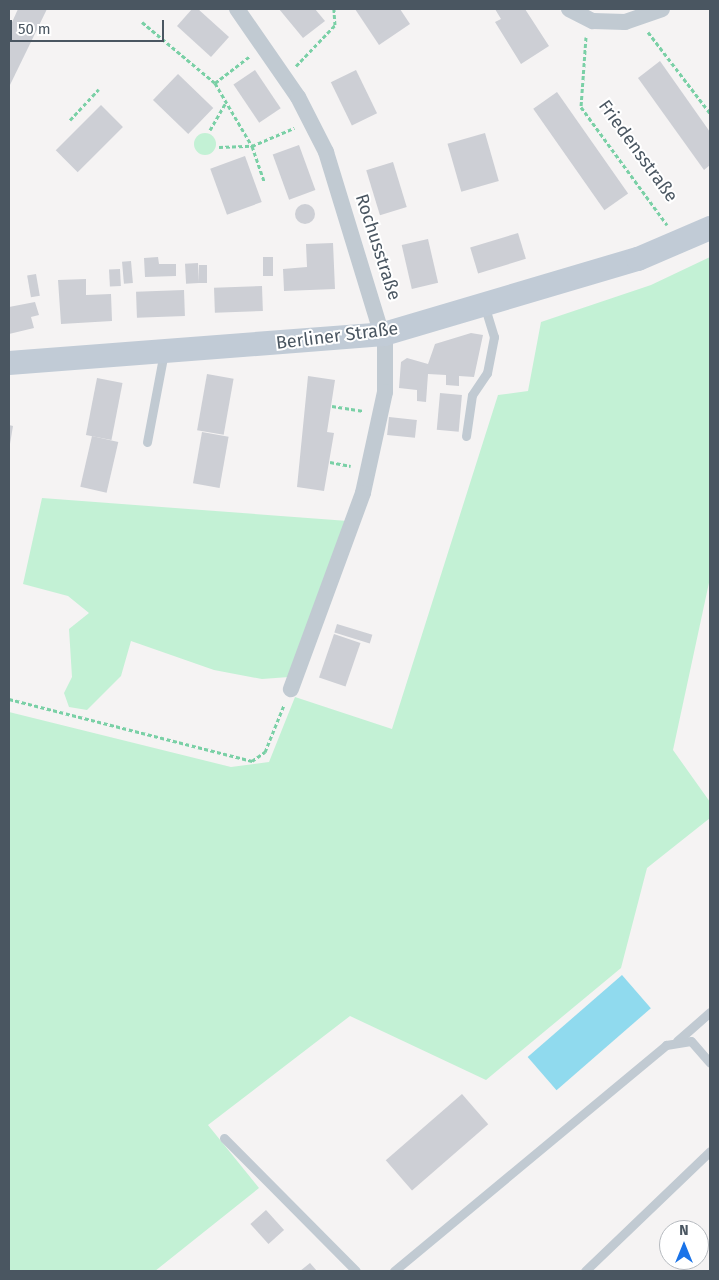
<!DOCTYPE html>
<html>
<head>
<meta charset="utf-8">
<style>
  body { margin:0 }
  #map { position:relative; width:719px; height:1280px; overflow:hidden; background:#f5f3f3; font-family:"Fira Sans",sans-serif }
  div>[style] { position:absolute }
  [style*='--x'] { left:calc(var(--x)*1px); top:calc(var(--y)*1px); width:calc(var(--w)*1px); rotate:calc(var(--a)*1deg) }
  .green>* { inset:0; background:#c3f1d5 }
  .round { border-radius:50% }
  .water>* { inset:0; background:#90daee; transform-origin:0 0 }
  .building>* { inset:0; background:#cdcfd5; transform-origin:0 0 }
  .path>* { height:3px; margin-top:-1.5px; transform-origin:0; background:repeating-linear-gradient(90deg,#7ad0a6 0 4px,transparent 0 6.5px) }
  .lane>* { height:9px; margin:-4.5px; padding:0 4.5px; transform-origin:4.5px; border-radius:4.5px; background:#c1cad2 }
  .street>* { height:16px; margin:-8px; padding:0 8px; transform-origin:8px; border-radius:8px; background:#c1cad2 }
  .secondary>* { height:24px; margin:-12px; padding:0 12px; transform-origin:12px; border-radius:12px; background:#c1cbd6 }
  span { translate:-50% -50%; white-space:nowrap; text-align:center; line-height:1.15; -webkit-text-stroke:4px #fff; paint-order:stroke }
  .street-label { font-size:18px; color:#4a5661 }
  .frame { position:absolute; inset:0; border:10px solid #4a5661; pointer-events:none }
  .north { position:absolute; left:659px; top:1220px; width:50px; height:50px; box-sizing:border-box; background:#fff; border:1px solid #b7bbc0; border-radius:50%; rotate:0deg; font-size:14px; font-weight:700; line-height:20px; text-align:center; color:#4a5661 }
  .north::after { content:''; display:block; margin:auto; width:18px; height:22px; background:#1a73e8; clip-path:polygon(50% 0,100% 100%,50% 72%,0 100%) }
  .scale { position:absolute; left:10px; top:20px; width:154px; height:22px; box-sizing:border-box; border:2px solid #4a5661; border-top:0; padding-left:6px; font-size:15px; line-height:18px; white-space:nowrap; color:#4a5661; -webkit-text-stroke:4px #fff; paint-order:stroke }
</style>
</head>
<body>
<div id="map">
  <div class="green">
    <div class="round" style="left:194px;top:133px;width:22px;height:22px"></div>
    <div style="clip-path:polygon(710px 257px,710px 578px,673px 750px,710px 802px,710px 818px,647px 868px,621px 968px,486px 1080px,350px 1016px,208px 1125px,259px 1188px,155px 1271px,9px 1271px,9px 712px,231px 767px,269px 762px,295px 697px,392px 729px,498px 395px,528px 391px,541px 322px,651px 285px)"></div>
    <div style="clip-path:polygon(42px 498px,348px 521px,289px 677px,262px 679px,214px 670px,131px 641px,121px 676px,87px 710px,69px 707px,64px 693px,72px 677px,69px 629px,89px 613px,68px 596px,23px 584px)"></div>
  </div>
  <div class="water">
    <div style="left:622px;top:975px;width:44px;height:125px;rotate:49deg"></div>
  </div>
  <div class="building">
    <div style="clip-path:polygon(18px 9px,47px 9px,9px 87px,9px 29px)"></div>
    <div style="clip-path:polygon(192px 9px,198px 9px,229px 37px,211px 57px,177px 26px)"></div>
    <div style="clip-path:polygon(279px 9px,315px 9px,325px 21px,303px 38px)"></div>
    <div style="clip-path:polygon(355px 9px,400px 9px,410px 24px,379px 45px)"></div>
    <div style="clip-path:polygon(495px 9px,525px 9px,549px 46px,521px 64px,495px 22px,501px 19px)"></div>
    <div style="clip-path:polygon(660px 61px,710px 132px,710px 165px,704px 170px,638px 78px)"></div>
    <div style="left:255px;top:70px;width:46px;height:26px;rotate:56deg"></div>
    <div style="left:356px;top:70px;width:48px;height:28px;rotate:64deg"></div>
    <div style="left:178px;top:74px;width:49px;height:36px;rotate:44deg"></div>
    <div style="left:557px;top:92px;width:124px;height:29px;rotate:55deg"></div>
    <div style="left:101px;top:105px;width:31px;height:64px;rotate:45deg"></div>
    <div style="left:485px;top:133px;width:50px;height:39px;rotate:74deg"></div>
    <div style="left:299px;top:145px;width:48px;height:28px;rotate:70deg"></div>
    <div style="left:245px;top:156px;width:49px;height:37px;rotate:70deg"></div>
    <div style="left:393px;top:162px;width:47px;height:28px;rotate:73deg"></div>
    <div class="round" style="left:295px;top:204px;width:20px;height:20px"></div>
    <div style="left:518px;top:233px;width:27px;height:50px;rotate:73deg"></div>
    <div style="left:428px;top:239px;width:45px;height:27px;rotate:77deg"></div>
    <div style="clip-path:polygon(333px 243px,335px 289px,284px 291px,283px 269px,307px 267px,306px 244px)"></div>
    <div style="clip-path:polygon(158px 257px,159px 264px,176px 264px,176px 276px,145px 277px,144px 258px)"></div>
    <div style="left:263px;top:257px;width:10px;height:19px"></div>
    <div style="left:131px;top:261px;width:22px;height:9px;rotate:85deg"></div>
    <div style="left:198px;top:263px;width:20px;height:13px;rotate:87deg"></div>
    <div style="left:199px;top:265px;width:8px;height:18px"></div>
    <div style="left:120px;top:269px;width:17px;height:11px;rotate:87deg"></div>
    <div style="left:36px;top:274px;width:22px;height:9px;rotate:80deg"></div>
    <div style="clip-path:polygon(86px 279px,86px 295px,111px 294px,112px 321px,61px 324px,58px 280px)"></div>
    <div style="left:262px;top:286px;width:25px;height:48px;rotate:88deg"></div>
    <div style="left:184px;top:290px;width:26px;height:48px;rotate:88deg"></div>
    <div style="clip-path:polygon(35px 302px,39px 315px,31px 317px,34px 328px,9px 334px,9px 307px)"></div>
    <div style="clip-path:polygon(471px 333px,483px 335px,474px 377px,459px 376px,459px 386px,446px 385px,446px 375px,428px 374px,426px 402px,417px 401px,417px 390px,399px 388px,401px 362px,407px 358px,428px 364px,435px 344px)"></div>
    <div style="left:207px;top:374px;width:27px;height:57px;rotate:10deg"></div>
    <div style="clip-path:polygon(308px 376px,335px 380px,327px 432px,334px 433px,324px 491px,297px 487px)"></div>
    <div style="left:97px;top:378px;width:26px;height:58px;rotate:11deg"></div>
    <div style="left:440px;top:393px;width:22px;height:37px;rotate:5deg"></div>
    <div style="left:389px;top:417px;width:28px;height:18px;rotate:6deg"></div>
    <div style="clip-path:polygon(9px 425px,13px 426px,10px 444px,9px 444px)"></div>
    <div style="left:202px;top:432px;width:27px;height:52px;rotate:10deg"></div>
    <div style="left:92px;top:436px;width:27px;height:52px;rotate:13deg"></div>
    <div style="left:337px;top:624px;width:37px;height:9px;rotate:17deg"></div>
    <div style="left:334px;top:634px;width:28px;height:46px;rotate:19deg"></div>
    <div style="left:462px;top:1094px;width:40px;height:101px;rotate:49deg"></div>
    <div style="left:266px;top:1210px;width:27px;height:21px;rotate:48deg"></div>
    <div style="clip-path:polygon(310px 1263px,317px 1271px,300px 1271px)"></div>
  </div>
  <div class="path">
    <div style="--x:142;--y:22;--w:95;--a:39.9"></div>
    <div style="--x:215;--y:83;--w:44;--a:-37.6"></div>
    <div style="--x:648;--y:32;--w:102;--a:52.6"></div>
    <div style="--x:586;--y:37;--w:70;--a:94.1"></div>
    <div style="--x:581;--y:107;--w:146;--a:53.9"></div>
    <div style="--x:296;--y:66;--w:57;--a:-46.4"></div>
    <div style="--x:335;--y:25;--w:16;--a:-94"></div>
    <div style="--x:215;--y:83;--w:73;--a:59.6"></div>
    <div style="--x:252;--y:146;--w:37;--a:71"></div>
    <div style="--x:70;--y:120;--w:42;--a:-46.9"></div>
    <div style="--x:210;--y:130;--w:32;--a:-60"></div>
    <div style="--x:219;--y:147;--w:33;--a:-2"></div>
    <div style="--x:252;--y:146;--w:46;--a:-23.2"></div>
    <div style="--x:332;--y:406;--w:32;--a:9"></div>
    <div style="--x:330;--y:462;--w:21;--a:11"></div>
    <div style="--x:9;--y:699;--w:251;--a:14.3"></div>
    <div style="--x:252;--y:761;--w:16;--a:-35"></div>
    <div style="--x:265;--y:752;--w:51;--a:-68"></div>
  </div>
  <div class="lane">
    <div style="--x:466;--y:436;--w:41;--a:-81.7"></div>
    <div style="--x:472;--y:395;--w:27;--a:-56"></div>
    <div style="--x:487;--y:373;--w:37;--a:-79"></div>
    <div style="--x:494;--y:337;--w:31;--a:-107"></div>
    <div style="--x:147;--y:442;--w:92;--a:-79.3"></div>
    <div style="--x:677;--y:1041;--w:44;--a:-41.3"></div>
    <div style="--x:224;--y:1138;--w:187;--a:45.2"></div>
    <div style="--x:394;--y:1271;--w:354;--a:-39.7"></div>
    <div style="--x:666;--y:1045;--w:25;--a:-9"></div>
    <div style="--x:691;--y:1041;--w:29;--a:49"></div>
    <div style="--x:585;--y:1271;--w:173;--a:-43.8"></div>
  </div>
  <div class="street">
    <div style="--x:237;--y:9;--w:107;--a:55.3"></div>
    <div style="--x:298;--y:97;--w:62;--a:63"></div>
    <div style="--x:326;--y:152;--w:202;--a:73"></div>
    <div style="--x:385;--y:345;--w:47;--a:90"></div>
    <div style="--x:385;--y:392;--w:103;--a:102.3"></div>
    <div style="--x:363;--y:493;--w:209;--a:110.2"></div>
    <div style="--x:569;--y:9;--w:27;--a:27"></div>
    <div style="--x:593;--y:21;--w:32;--a:2"></div>
    <div style="--x:625;--y:22;--w:39;--a:-19"></div>
  </div>
  <div class="secondary">
    <div style="--x:9;--y:363;--w:376;--a:-4.4"></div>
    <div style="--x:384;--y:334;--w:265;--a:-16.5"></div>
    <div style="--x:638;--y:259;--w:78;--a:-23.3"></div>
  </div>
  <div class="street-label">
    <span style="left:638px;top:151px;rotate:54deg">Friedensstraße</span>
    <span style="left:378px;top:247px;rotate:72deg">Rochusstraße</span>
    <span style="left:337px;top:336px;rotate:-7deg">Berliner Straße</span>
  </div>
  <div class="frame"></div>
  <div class="north">N</div>
  <div class="scale">50 m</div>
</div>
</body>
</html>
